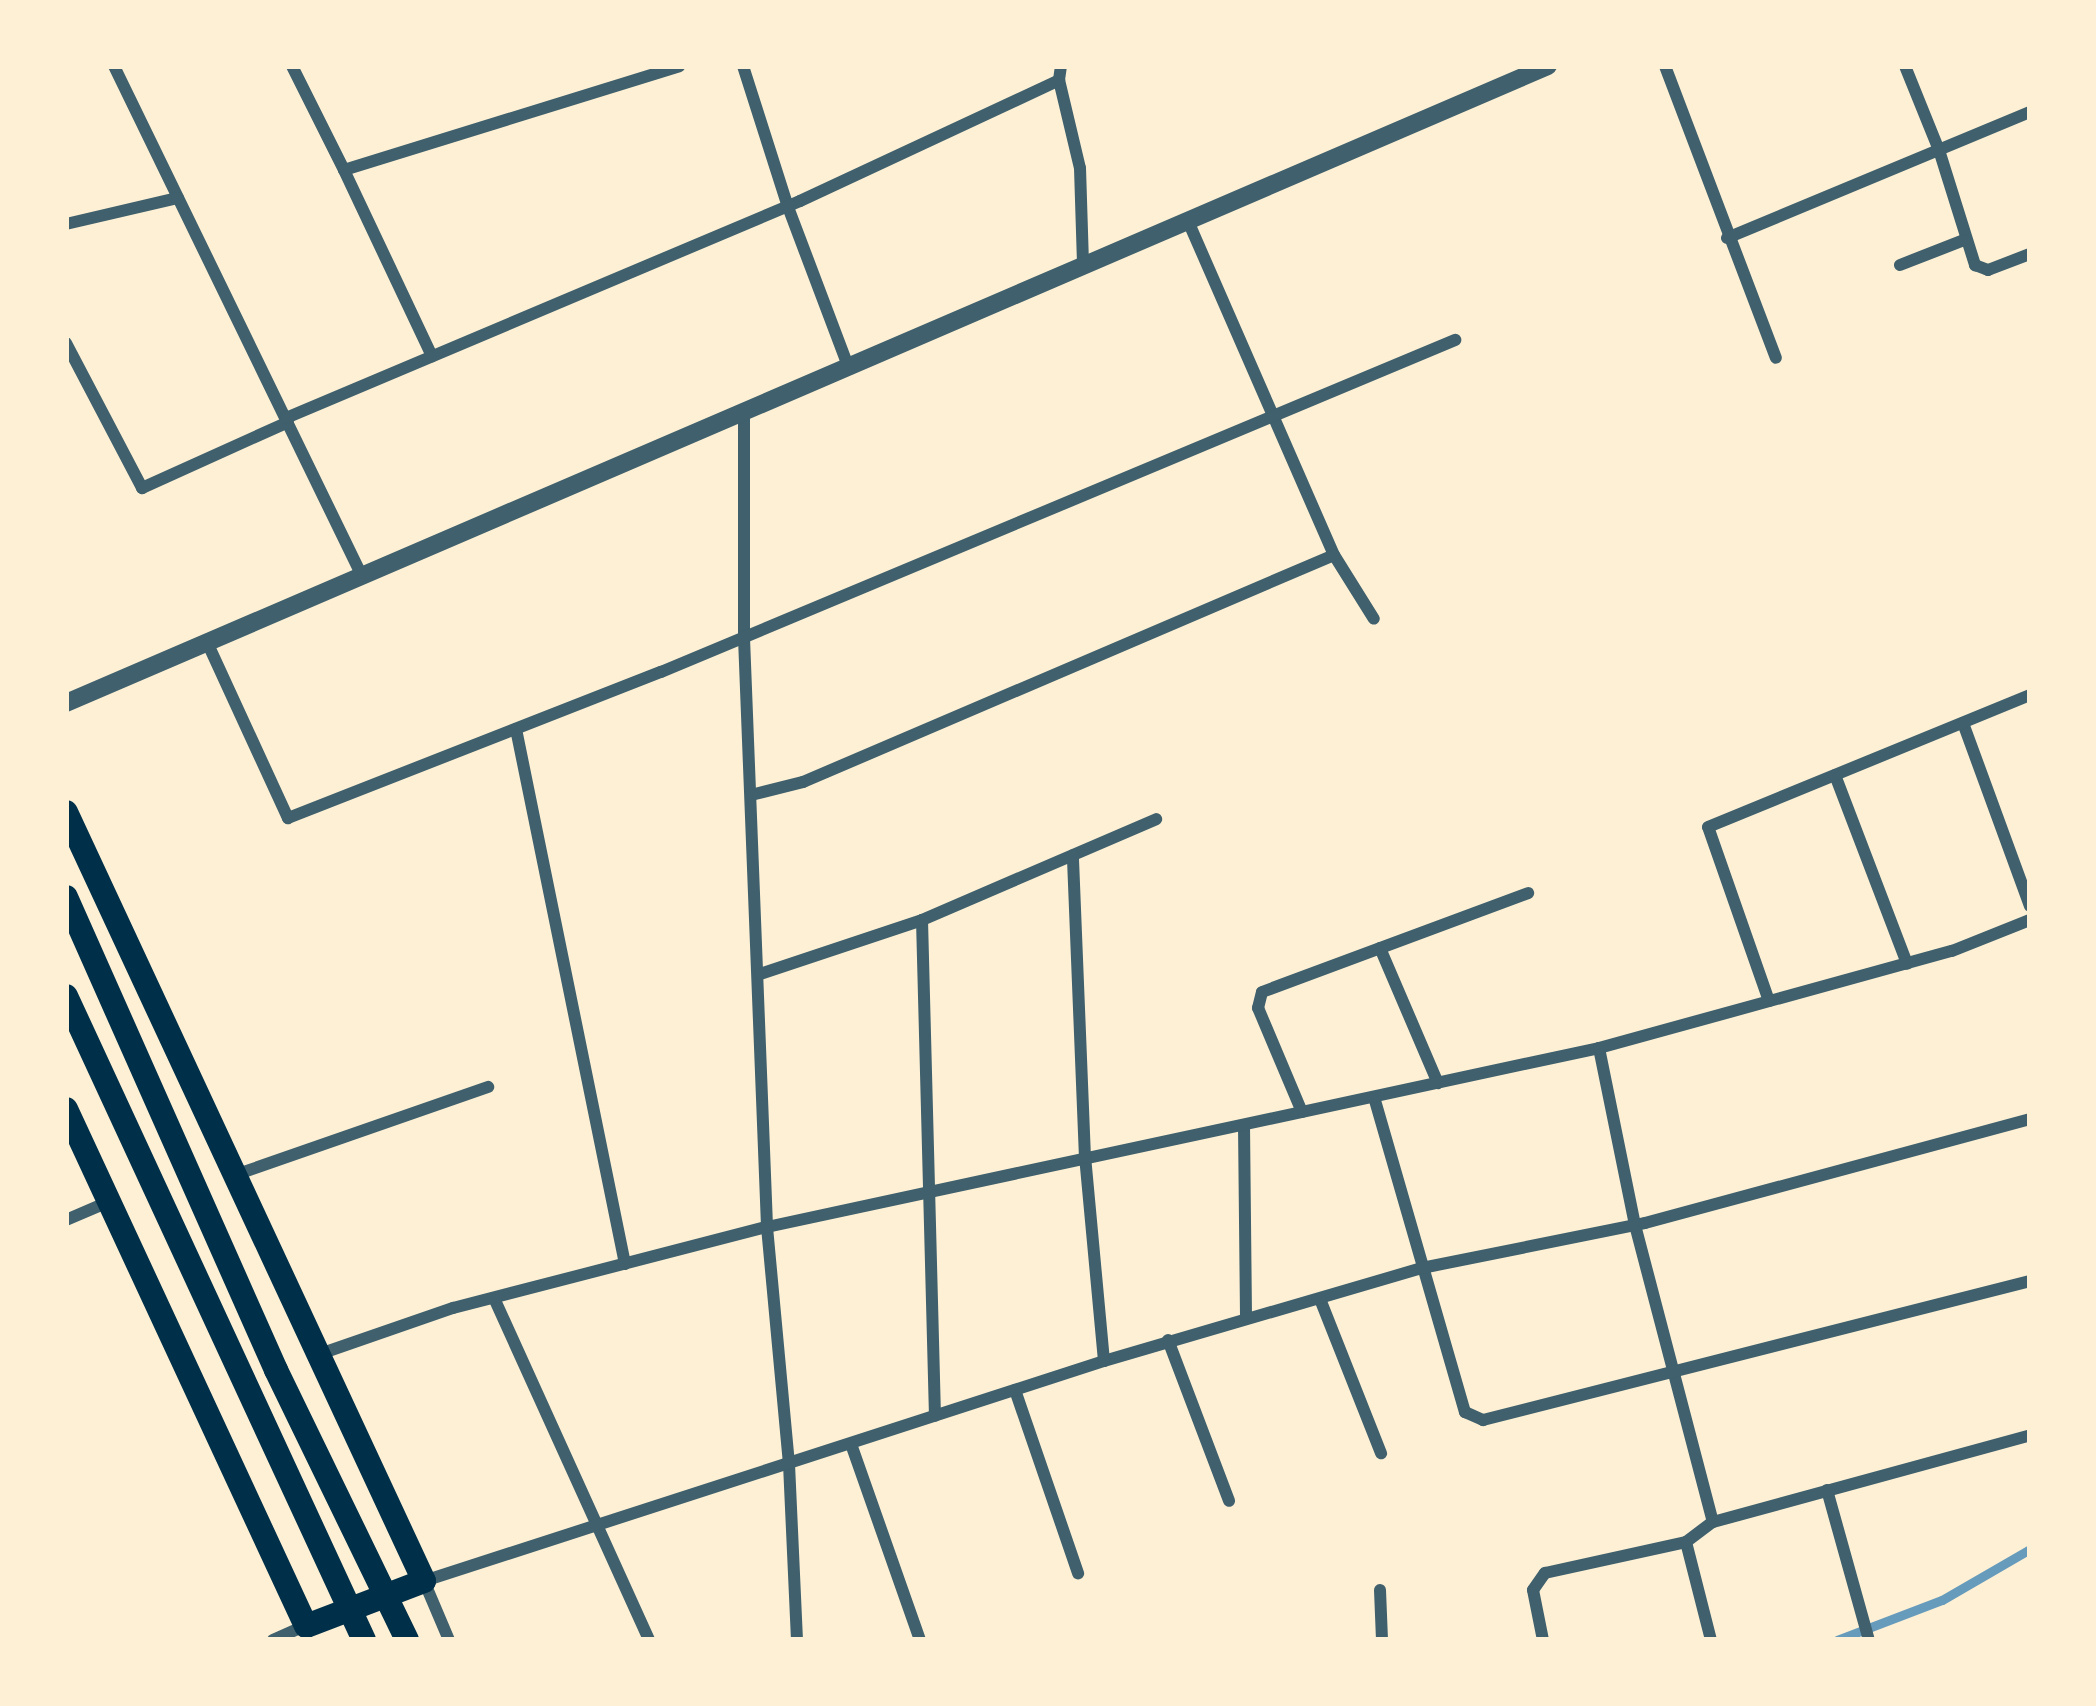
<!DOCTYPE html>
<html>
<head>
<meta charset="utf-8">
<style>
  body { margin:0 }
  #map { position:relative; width:2096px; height:1706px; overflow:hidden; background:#fdf0d5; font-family:"Noto Serif",serif }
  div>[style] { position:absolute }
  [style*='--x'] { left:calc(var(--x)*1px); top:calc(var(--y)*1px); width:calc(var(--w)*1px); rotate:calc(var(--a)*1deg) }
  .stream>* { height:9px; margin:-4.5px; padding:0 4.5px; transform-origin:4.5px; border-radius:4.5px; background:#669bbc }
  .minor>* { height:12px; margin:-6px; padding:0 6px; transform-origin:6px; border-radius:6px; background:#3f606c }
  .tertiary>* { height:18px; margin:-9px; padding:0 9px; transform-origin:9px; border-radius:9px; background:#3f606c }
  .primary>* { height:24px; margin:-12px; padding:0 12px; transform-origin:12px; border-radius:12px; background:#003049 }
  .trunk>* { height:24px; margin:-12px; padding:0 12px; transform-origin:12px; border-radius:12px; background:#003049 }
  span { translate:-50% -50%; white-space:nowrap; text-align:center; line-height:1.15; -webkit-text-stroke:9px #fdf0d5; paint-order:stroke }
  .frame { position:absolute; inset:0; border:69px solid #fdf0d5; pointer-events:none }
</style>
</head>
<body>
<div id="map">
  <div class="stream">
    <div style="--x:1837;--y:1640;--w:112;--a:-20.9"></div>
    <div style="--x:1942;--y:1600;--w:102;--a:-30.1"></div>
  </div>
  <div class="minor">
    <div style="--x:114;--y:66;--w:567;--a:64.07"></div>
    <div style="--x:292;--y:66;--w:116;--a:63.4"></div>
    <div style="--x:344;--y:170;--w:351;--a:-17.2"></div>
    <div style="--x:743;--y:66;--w:148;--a:72.3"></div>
    <div style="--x:788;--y:207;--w:170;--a:69.3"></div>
    <div style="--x:1665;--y:66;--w:312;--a:69.2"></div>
    <div style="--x:1905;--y:66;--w:91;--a:68"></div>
    <div style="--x:1939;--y:150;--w:121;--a:72.6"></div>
    <div style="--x:1975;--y:265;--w:14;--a:21"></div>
    <div style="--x:1988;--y:270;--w:45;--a:-20.9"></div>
    <div style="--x:1059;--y:80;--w:90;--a:76.6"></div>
    <div style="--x:1080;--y:168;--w:98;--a:88.2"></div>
    <div style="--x:344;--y:170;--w:206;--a:64.7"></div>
    <div style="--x:1188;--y:221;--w:365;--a:66.4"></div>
    <div style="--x:1334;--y:555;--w:75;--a:58"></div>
    <div style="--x:66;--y:224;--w:115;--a:-13.1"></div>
    <div style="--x:1727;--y:238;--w:328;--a:-22.6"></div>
    <div style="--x:1900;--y:265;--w:69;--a:-21.3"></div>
    <div style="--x:66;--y:343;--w:164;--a:62.3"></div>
    <div style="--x:142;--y:488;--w:160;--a:-24.3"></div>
    <div style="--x:744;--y:411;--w:227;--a:90"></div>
    <div style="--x:744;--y:638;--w:589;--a:87.76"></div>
    <div style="--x:767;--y:1227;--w:238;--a:84.7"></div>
    <div style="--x:789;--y:1464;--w:176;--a:87.4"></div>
    <div style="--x:286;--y:418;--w:558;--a:-22.89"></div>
    <div style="--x:800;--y:201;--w:286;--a:-25"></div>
    <div style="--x:1059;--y:80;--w:14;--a:-82"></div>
    <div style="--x:207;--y:642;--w:194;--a:65.3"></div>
    <div style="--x:288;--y:818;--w:401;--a:-21.4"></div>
    <div style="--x:661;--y:672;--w:861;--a:-22.69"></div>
    <div style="--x:1963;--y:723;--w:195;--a:69.9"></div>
    <div style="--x:516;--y:729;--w:546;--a:78.48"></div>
    <div style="--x:1835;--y:775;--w:202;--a:69.1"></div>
    <div style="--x:751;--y:795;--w:54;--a:-14"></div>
    <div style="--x:803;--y:782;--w:577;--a:-23.15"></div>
    <div style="--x:922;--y:920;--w:496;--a:88.5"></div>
    <div style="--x:1380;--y:948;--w:147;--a:66.8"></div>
    <div style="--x:760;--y:974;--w:171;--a:-18.4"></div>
    <div style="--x:922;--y:920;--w:255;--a:-23.3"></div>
    <div style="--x:1769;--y:1001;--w:184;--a:-109.3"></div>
    <div style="--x:1708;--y:827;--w:348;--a:-22.3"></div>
    <div style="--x:1599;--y:1048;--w:181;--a:78.5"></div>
    <div style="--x:1635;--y:1225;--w:307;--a:75.3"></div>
    <div style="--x:1374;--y:1097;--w:328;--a:73.9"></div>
    <div style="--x:1465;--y:1412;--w:20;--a:24"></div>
    <div style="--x:1483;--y:1420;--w:564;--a:-14.26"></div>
    <div style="--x:1302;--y:1112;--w:113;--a:-112.9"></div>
    <div style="--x:1258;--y:1008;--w:16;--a:-76"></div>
    <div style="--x:1262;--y:992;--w:284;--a:-20.4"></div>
    <div style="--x:1244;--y:1125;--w:191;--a:89.4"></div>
    <div style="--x:238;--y:1174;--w:265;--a:-19.2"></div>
    <div style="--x:66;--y:1220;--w:46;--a:-23.2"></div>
    <div style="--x:494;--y:1298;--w:375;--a:65.6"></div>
    <div style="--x:1320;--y:1299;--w:166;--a:68.4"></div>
    <div style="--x:1168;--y:1340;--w:172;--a:69.2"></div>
    <div style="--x:317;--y:1355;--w:144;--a:-19.1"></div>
    <div style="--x:453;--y:1308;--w:324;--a:-14.5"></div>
    <div style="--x:767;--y:1227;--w:851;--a:-12.14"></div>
    <div style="--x:1599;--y:1048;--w:366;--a:-15.4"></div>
    <div style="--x:1952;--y:951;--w:84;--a:-21.7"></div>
    <div style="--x:1104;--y:1361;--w:331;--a:-16.3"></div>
    <div style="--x:1422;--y:1268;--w:227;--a:-11.4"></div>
    <div style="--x:1645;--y:1223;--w:399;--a:-15.1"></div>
    <div style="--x:1015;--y:1390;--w:194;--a:71"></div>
    <div style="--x:851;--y:1444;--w:208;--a:70.6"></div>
    <div style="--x:1827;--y:1490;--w:156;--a:74.4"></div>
    <div style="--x:1686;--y:1542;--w:101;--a:75.7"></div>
    <div style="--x:1380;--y:1590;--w:50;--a:87.7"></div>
    <div style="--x:273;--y:1640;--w:35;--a:-24"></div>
    <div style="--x:449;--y:1640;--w:64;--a:-113"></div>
    <div style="--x:424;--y:1581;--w:715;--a:-17.93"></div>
    <div style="--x:1104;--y:1361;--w:204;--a:-95.3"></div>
    <div style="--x:1085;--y:1158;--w:303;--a:-92.3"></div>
    <div style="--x:1543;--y:1640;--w:51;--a:-101.3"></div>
    <div style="--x:1533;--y:1590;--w:21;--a:-55"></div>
    <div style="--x:1545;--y:1573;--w:144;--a:-12.4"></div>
    <div style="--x:1686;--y:1542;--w:34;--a:-37"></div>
    <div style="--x:1713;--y:1522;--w:329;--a:-15.3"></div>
  </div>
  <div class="tertiary">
    <div style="--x:66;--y:703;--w:1613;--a:-23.26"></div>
  </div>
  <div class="primary">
    <div style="--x:66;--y:812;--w:848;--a:65.04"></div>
    <div style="--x:424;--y:1581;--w:126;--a:159.1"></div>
    <div style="--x:306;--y:1626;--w:570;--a:-114.9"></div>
  </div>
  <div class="trunk">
    <div style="--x:66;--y:897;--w:518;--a:66.06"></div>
    <div style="--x:276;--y:1370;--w:300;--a:64.1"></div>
    <div style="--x:66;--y:996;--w:710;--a:65.17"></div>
  </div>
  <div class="frame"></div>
</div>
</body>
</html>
